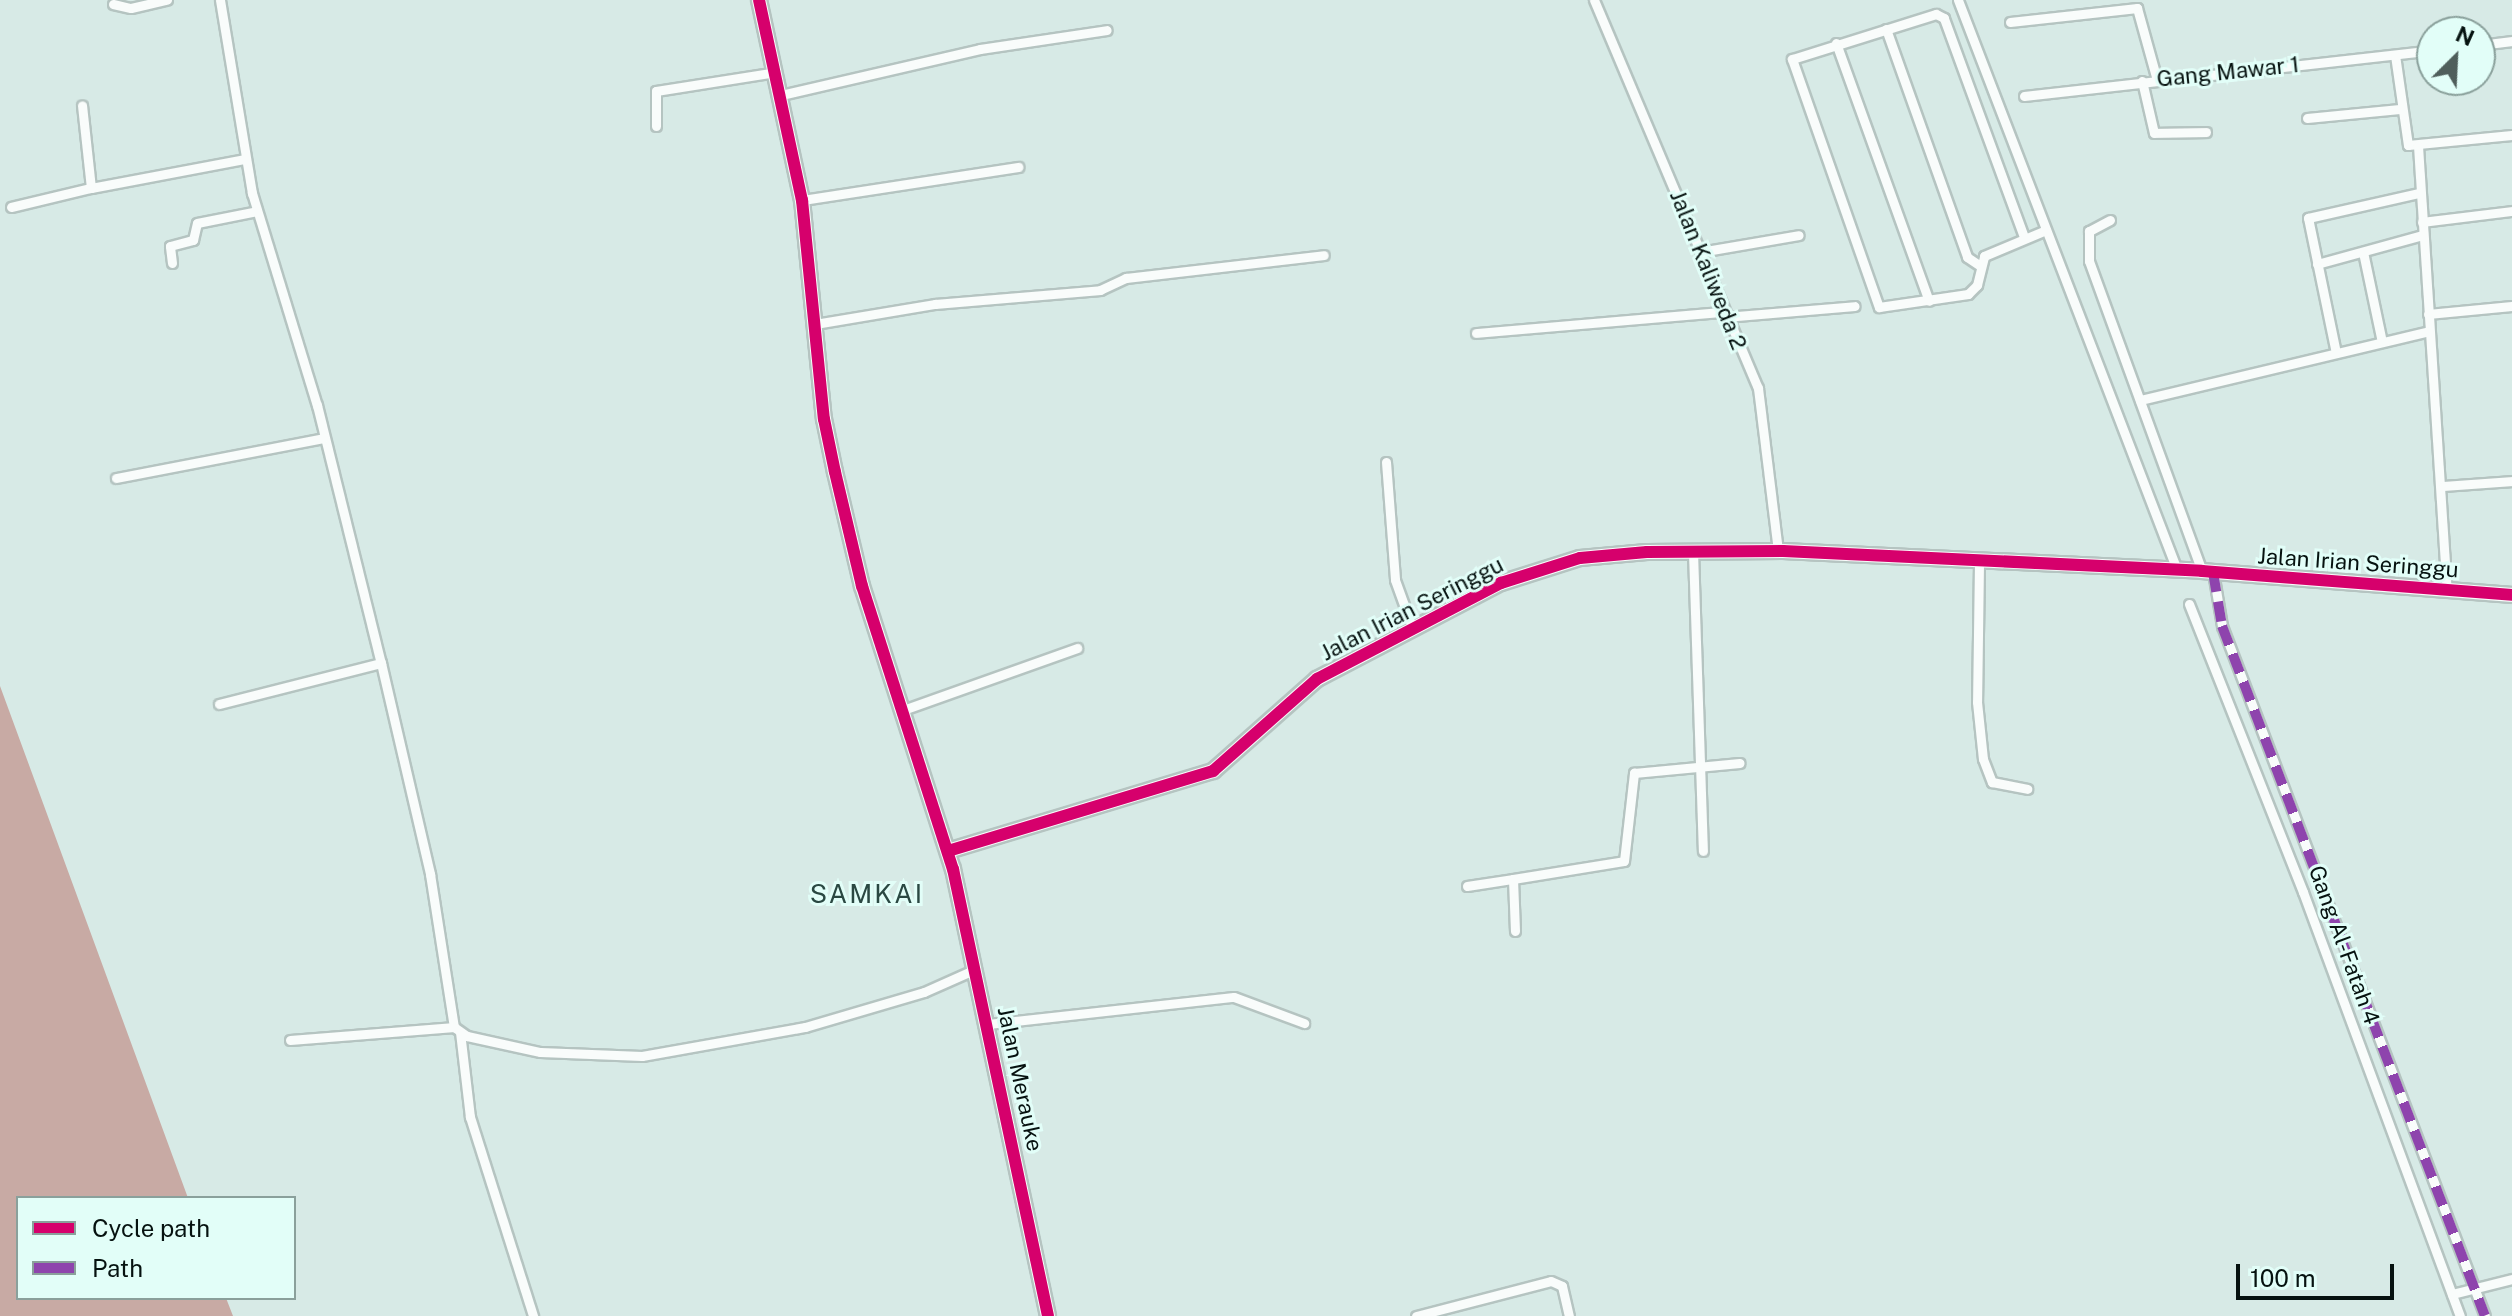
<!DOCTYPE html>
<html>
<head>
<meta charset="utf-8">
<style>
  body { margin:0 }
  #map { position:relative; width:2512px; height:1316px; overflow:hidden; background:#d7eae6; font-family:"Public Sans",sans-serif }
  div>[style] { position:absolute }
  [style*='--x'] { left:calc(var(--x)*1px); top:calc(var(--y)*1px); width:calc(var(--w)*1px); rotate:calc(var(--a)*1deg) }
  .water>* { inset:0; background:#c8aaa4 }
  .roads { filter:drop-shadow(2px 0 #b5c4c1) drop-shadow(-2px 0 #b5c4c1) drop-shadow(0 2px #b5c4c1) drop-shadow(0 -2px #b5c4c1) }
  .street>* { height:9px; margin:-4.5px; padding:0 4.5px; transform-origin:4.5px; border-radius:4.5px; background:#f9fcfb }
  .secondary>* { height:14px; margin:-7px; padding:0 7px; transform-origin:7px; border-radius:7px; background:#f9fcfb }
  .quiet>* { height:10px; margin-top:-5px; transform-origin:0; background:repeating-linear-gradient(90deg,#8e44ad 0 20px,transparent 0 30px) }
  .cycleway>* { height:12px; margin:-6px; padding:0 6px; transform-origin:6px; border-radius:6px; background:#d6006c }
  span { translate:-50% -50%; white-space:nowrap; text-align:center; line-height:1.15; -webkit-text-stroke:6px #e2fef8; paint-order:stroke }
  .street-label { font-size:22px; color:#061210 }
  .quarter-label { font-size:26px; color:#2a4842; letter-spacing:2px }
  .legend { position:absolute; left:16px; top:1196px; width:280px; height:104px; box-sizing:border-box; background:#e2fef8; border:2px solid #8aa09b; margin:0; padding:10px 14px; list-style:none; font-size:24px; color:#061210 }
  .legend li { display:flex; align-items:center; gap:16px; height:40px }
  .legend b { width:40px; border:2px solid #8aa09b }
  .north { position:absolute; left:2416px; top:16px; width:80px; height:80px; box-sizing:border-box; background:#e2fef8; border:2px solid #8aa09b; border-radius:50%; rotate:24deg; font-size:22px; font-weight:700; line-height:32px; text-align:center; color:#061210 }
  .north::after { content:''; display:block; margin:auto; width:28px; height:36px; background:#4f5e5b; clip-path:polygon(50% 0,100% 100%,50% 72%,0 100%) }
  .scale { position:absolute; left:2236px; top:1264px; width:158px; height:36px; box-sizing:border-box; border:4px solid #061210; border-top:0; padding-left:10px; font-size:24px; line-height:28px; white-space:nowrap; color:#061210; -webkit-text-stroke:6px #e2fef8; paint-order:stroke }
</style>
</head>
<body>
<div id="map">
  <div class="water">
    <div style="clip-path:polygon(0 686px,188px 1198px,18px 1198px,18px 1298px,226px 1298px,233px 1316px,0 1316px)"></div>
  </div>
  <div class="roads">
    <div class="street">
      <div style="--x:220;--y:0;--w:196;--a:80.6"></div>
      <div style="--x:252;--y:193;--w:222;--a:73"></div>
      <div style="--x:317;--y:405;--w:266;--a:76.1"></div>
      <div style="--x:381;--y:663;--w:217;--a:76.9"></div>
      <div style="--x:430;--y:874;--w:155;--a:81.1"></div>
      <div style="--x:1594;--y:0;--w:421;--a:67.1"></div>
      <div style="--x:1758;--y:388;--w:165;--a:83"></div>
      <div style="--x:1958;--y:0;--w:611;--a:68.98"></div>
      <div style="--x:113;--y:4;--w:18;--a:13"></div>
      <div style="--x:131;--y:8;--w:37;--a:-13"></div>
      <div style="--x:2010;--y:22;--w:128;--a:-6.3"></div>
      <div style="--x:2137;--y:8;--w:75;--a:74.5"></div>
      <div style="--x:1886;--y:29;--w:242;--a:70.4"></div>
      <div style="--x:1967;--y:257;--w:14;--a:34"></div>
      <div style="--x:1836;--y:43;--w:274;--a:70.2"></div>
      <div style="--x:2480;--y:45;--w:32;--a:-7"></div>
      <div style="--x:2395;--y:55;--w:91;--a:81.8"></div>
      <div style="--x:2408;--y:145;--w:104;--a:-5.5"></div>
      <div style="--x:2142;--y:81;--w:53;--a:77"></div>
      <div style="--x:2154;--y:133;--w:52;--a:-1.1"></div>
      <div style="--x:781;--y:95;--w:204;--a:-13"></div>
      <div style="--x:980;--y:49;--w:128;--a:-8.5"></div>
      <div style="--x:2024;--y:96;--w:411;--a:-6.4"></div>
      <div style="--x:2307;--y:118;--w:93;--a:-5.5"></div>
      <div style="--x:656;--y:126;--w:35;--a:-90"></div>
      <div style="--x:656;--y:91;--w:121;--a:-9"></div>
      <div style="--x:2418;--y:146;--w:444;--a:86.3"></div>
      <div style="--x:91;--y:188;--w:157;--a:-10.7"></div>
      <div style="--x:802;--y:200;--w:219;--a:-8.7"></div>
      <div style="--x:11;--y:207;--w:82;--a:-13.4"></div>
      <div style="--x:91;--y:188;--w:83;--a:-96.2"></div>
      <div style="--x:2110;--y:220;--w:24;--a:152"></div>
      <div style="--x:2089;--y:231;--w:30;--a:90"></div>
      <div style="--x:2089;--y:261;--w:330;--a:70"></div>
      <div style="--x:2422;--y:222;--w:91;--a:-7"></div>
      <div style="--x:2024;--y:237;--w:233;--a:-110.1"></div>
      <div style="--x:1944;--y:18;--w:9;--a:-153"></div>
      <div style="--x:1936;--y:14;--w:151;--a:162.6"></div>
      <div style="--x:1792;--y:59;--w:263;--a:70.7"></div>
      <div style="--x:1879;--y:307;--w:90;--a:-8.3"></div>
      <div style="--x:1968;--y:294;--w:13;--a:-45"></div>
      <div style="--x:1977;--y:285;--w:30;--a:-76"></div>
      <div style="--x:1984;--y:256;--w:67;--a:-22.8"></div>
      <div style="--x:1700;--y:252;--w:100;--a:-9.7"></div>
      <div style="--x:2363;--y:252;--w:92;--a:78.1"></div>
      <div style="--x:172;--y:263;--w:17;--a:-97"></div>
      <div style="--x:170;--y:246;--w:24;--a:-15"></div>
      <div style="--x:193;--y:240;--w:17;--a:-77"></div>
      <div style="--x:197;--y:223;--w:61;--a:-11.3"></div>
      <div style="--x:2317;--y:264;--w:109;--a:-15.4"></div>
      <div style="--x:2428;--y:314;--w:84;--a:-5.4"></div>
      <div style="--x:1725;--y:317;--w:130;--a:-4.8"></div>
      <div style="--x:815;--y:324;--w:122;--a:-9.5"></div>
      <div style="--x:935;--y:304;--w:166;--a:-4.8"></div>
      <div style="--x:1100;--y:290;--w:29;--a:-25"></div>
      <div style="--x:1126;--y:278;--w:199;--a:-6.6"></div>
      <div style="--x:1476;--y:333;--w:247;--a:-4.9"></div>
      <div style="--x:2336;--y:353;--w:138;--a:-101.7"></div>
      <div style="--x:2308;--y:218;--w:114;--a:-12.7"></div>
      <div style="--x:2140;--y:400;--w:297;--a:-13.4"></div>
      <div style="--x:1386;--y:462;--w:118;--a:85.6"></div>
      <div style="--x:1395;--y:580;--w:50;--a:70.1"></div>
      <div style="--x:116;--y:478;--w:212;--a:-10.9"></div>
      <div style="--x:2444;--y:486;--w:68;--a:-4.2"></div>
      <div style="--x:1693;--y:552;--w:299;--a:88.1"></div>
      <div style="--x:1979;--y:563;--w:139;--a:90.8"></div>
      <div style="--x:1977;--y:702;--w:57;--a:84"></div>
      <div style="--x:1983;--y:759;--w:25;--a:69"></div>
      <div style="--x:1992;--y:782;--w:36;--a:11"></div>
      <div style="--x:2213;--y:572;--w:55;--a:80.5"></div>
      <div style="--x:2222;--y:626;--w:738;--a:69.14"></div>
      <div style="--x:2189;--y:604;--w:310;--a:68.4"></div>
      <div style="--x:2303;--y:892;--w:452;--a:69.7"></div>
      <div style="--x:219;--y:704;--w:167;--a:-14.2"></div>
      <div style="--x:903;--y:710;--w:185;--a:-19.6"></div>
      <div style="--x:1467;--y:886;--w:47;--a:-8.7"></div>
      <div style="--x:1515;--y:931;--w:52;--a:-92.2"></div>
      <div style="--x:1513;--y:879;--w:112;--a:-9.2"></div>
      <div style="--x:1624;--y:861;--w:89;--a:-83.5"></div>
      <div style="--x:1634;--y:773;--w:106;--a:-5.4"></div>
      <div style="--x:988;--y:1024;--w:247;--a:-6.3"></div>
      <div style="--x:1234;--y:997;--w:75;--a:20.4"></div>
      <div style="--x:460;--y:1032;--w:86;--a:83.3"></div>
      <div style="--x:470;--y:1117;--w:209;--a:72.4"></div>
      <div style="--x:290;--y:1040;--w:165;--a:-4.5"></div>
      <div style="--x:454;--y:1027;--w:16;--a:35"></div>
      <div style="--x:467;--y:1036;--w:75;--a:12.4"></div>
      <div style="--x:540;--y:1052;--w:102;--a:2.2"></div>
      <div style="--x:642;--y:1056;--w:166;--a:-10.1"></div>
      <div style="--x:805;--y:1027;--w:124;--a:-16.4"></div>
      <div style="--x:924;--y:992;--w:57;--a:-23.9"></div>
      <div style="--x:2452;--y:1294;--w:62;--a:-14"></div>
      <div style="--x:1416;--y:1316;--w:139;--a:-14.5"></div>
      <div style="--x:1551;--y:1281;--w:12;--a:24"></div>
      <div style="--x:1562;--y:1286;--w:31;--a:77"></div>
    </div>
    <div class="secondary">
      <div style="--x:759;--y:0;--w:205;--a:77.9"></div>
      <div style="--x:802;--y:200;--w:220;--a:84.3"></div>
      <div style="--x:824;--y:419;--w:54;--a:78.3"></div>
      <div style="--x:835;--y:472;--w:117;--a:76.7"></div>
      <div style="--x:862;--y:586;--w:297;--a:72.2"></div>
      <div style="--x:953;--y:869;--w:457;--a:78"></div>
      <div style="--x:948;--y:851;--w:277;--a:-16.8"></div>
      <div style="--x:1213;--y:771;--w:139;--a:-41.5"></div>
      <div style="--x:1317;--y:679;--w:208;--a:-27.6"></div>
      <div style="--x:1501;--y:583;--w:83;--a:-17.6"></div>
      <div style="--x:1580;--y:558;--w:67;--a:-5.1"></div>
      <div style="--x:1647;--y:552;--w:136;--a:-0.4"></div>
      <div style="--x:1783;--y:551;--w:419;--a:2.7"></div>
      <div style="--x:2202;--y:571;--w:311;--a:4.4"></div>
    </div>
  </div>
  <div class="quiet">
    <div style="--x:2213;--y:572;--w:55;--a:80.5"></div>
    <div style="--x:2222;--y:626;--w:738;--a:69.14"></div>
  </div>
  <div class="cycleway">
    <div style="--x:759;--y:0;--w:205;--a:77.9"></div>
    <div style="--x:802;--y:200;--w:220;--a:84.3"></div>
    <div style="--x:824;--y:419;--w:54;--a:78.3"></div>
    <div style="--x:835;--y:472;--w:117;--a:76.7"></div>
    <div style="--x:862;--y:586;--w:297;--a:72.2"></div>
    <div style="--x:953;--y:869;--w:457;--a:78"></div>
    <div style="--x:948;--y:851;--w:277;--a:-16.8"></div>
    <div style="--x:1213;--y:771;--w:139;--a:-41.5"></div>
    <div style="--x:1317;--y:679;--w:208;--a:-27.6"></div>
    <div style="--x:1501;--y:583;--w:83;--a:-17.6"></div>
    <div style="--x:1580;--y:558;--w:67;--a:-5.1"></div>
    <div style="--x:1647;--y:552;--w:136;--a:-0.4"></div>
    <div style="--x:1783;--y:551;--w:419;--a:2.7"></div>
    <div style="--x:2202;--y:571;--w:311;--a:4.4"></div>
  </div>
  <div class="street-label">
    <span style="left:2228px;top:72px;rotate:-6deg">Gang Mawar 1</span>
    <span style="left:1708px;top:270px;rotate:68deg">Jalan Kaliweda 2</span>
    <span style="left:2358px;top:563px;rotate:4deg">Jalan Irian Seringgu</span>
    <span style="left:1412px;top:609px;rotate:-27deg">Jalan Irian Seringgu</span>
    <span style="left:2344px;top:945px;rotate:70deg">Gang Al-Fatah 4</span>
    <span style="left:1020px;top:1079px;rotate:78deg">Jalan Merauke</span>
  </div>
  <div class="quarter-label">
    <span style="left:867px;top:894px">SAMKAI</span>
  </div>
  <ul class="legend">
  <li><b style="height:10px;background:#d6006c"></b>Cycle path</li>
  <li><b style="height:10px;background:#8e44ad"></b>Path</li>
  </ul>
  <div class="north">N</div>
  <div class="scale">100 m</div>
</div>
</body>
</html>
